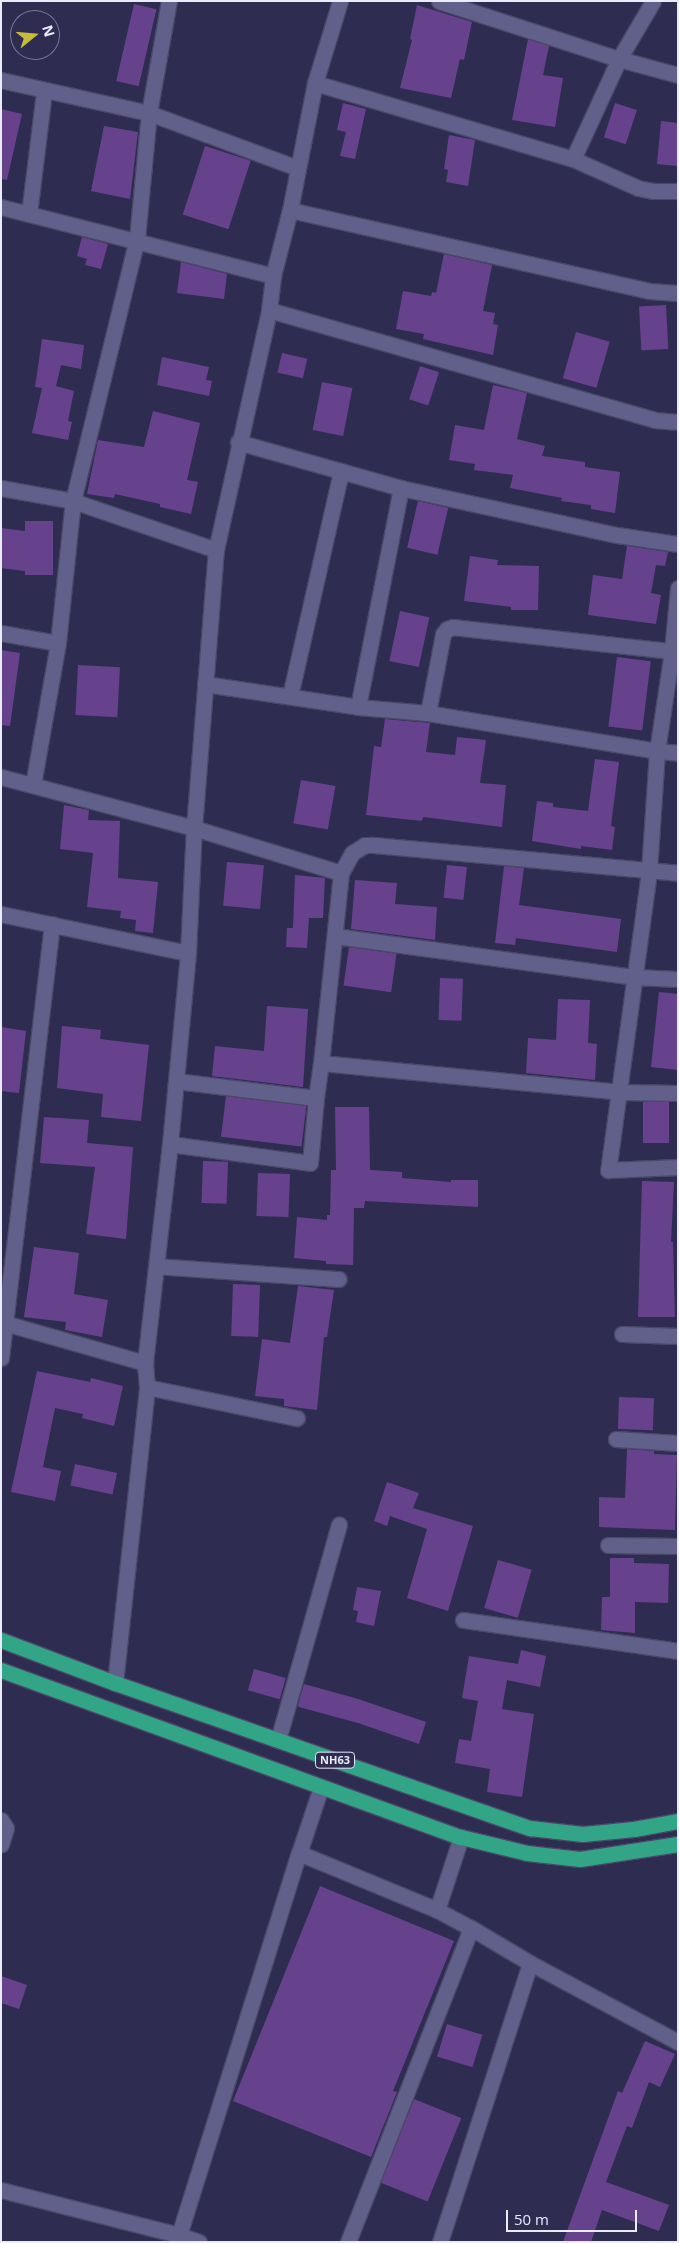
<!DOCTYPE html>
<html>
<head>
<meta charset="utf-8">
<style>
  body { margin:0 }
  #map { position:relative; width:679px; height:2243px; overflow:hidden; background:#2f2c52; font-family:"Open Sans",sans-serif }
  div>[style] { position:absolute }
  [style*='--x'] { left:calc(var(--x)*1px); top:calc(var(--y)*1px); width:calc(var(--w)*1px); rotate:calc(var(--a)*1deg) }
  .building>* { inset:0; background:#67428c; transform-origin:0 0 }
  .roads { filter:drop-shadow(1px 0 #4a4767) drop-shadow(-1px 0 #4a4767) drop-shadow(0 1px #4a4767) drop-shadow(0 -1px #4a4767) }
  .minor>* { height:15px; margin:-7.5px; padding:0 7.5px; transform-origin:7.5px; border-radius:7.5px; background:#61608b }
  .tertiary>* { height:15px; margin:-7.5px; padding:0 7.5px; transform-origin:7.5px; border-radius:7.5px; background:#61608b }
  .trunk>* { height:15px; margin:-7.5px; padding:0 7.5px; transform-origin:7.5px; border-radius:7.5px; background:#32a587 }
  span { translate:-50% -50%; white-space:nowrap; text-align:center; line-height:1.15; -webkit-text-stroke:4px #2f2c52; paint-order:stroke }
  .shield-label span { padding:1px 4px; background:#2f2c52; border:1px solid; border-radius:4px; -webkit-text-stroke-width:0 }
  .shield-label { font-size:11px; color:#eaebff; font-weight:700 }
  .frame { position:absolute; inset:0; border:2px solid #eaebff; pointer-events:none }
  .north { position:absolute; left:10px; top:10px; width:50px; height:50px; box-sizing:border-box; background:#2f2c52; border:1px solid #7a7897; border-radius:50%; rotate:73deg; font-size:14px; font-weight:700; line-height:20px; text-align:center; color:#eaebff }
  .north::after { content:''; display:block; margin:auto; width:18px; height:22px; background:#c6bc3c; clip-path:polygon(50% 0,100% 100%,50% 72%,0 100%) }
  .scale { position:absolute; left:506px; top:2210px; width:131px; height:22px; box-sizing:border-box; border:2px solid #eaebff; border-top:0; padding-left:6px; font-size:15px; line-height:18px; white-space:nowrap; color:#eaebff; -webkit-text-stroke:4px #2f2c52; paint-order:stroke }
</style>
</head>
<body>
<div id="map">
  <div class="building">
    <div style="left:134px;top:4px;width:23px;height:79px;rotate:13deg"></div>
    <div style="clip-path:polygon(417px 5px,472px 22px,464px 60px,460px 59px,451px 98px,400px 88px,412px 40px,410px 39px)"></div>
    <div style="clip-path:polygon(528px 39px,549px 46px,543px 75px,563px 78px,555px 127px,512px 120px)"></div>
    <div style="clip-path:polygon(343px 103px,366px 109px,355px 159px,340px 156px,346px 132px,337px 130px)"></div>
    <div style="left:615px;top:103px;width:23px;height:36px;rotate:18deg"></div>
    <div style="clip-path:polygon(1px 109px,22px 114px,7px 180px,1px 179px)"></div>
    <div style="clip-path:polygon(661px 121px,678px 123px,678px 166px,657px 164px)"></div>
    <div style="clip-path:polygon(104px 126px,138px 132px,130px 199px,91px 191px)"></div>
    <div style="clip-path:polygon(449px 135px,475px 140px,468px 186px,446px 182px,448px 170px,444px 169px)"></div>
    <div style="left:205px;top:146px;width:48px;height:72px;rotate:18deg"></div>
    <div style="clip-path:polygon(82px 237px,108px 244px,101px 269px,85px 265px,87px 259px,77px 256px)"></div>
    <div style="clip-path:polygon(444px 254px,492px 265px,483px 311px,495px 313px,493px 324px,498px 325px,493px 355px,423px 339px,424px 334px,396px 329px,403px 291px,431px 296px,432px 292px,436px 293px)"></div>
    <div style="clip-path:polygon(181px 262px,227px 274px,224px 299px,177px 293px)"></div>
    <div style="left:666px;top:305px;width:44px;height:27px;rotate:87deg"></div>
    <div style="left:576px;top:332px;width:35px;height:48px;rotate:16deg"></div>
    <div style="clip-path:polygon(42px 339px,84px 345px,81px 369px,61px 365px,56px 386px,74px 391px,68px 421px,72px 422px,68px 440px,32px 433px,42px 388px,35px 387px)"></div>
    <div style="left:282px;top:353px;width:26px;height:20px;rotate:13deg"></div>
    <div style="clip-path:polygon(162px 357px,209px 367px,206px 380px,212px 381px,209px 396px,157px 385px)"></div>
    <div style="left:420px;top:366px;width:20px;height:35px;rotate:18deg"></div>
    <div style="left:322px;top:382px;width:31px;height:49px;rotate:11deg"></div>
    <div style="clip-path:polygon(493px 385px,527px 393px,517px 439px,545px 446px,542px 456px,585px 462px,585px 467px,620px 472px,615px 513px,591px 509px,591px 505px,561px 501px,562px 498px,510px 488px,513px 475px,474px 470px,475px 464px,449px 460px,455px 425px,484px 430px)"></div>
    <div style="clip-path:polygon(153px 411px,200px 423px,187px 480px,198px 482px,191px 514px,160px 507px,160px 504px,115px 494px,114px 498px,87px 494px,98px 440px,144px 447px)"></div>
    <div style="left:418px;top:501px;width:31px;height:48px;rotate:13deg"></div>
    <div style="clip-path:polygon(25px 521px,53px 521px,53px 575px,25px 575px,25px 571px,1px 568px,1px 528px,25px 531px)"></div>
    <div style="clip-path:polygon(627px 546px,668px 552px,665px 566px,656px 565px,651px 593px,661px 595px,656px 624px,588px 615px,593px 575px,622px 579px)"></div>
    <div style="clip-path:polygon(470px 556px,498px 560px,497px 565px,539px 566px,538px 610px,511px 610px,511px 607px,464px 601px)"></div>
    <div style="left:400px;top:611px;width:30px;height:51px;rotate:12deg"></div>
    <div style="clip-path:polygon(1px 650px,20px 653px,10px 726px,1px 725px)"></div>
    <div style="left:617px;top:657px;width:34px;height:70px;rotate:7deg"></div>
    <div style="left:78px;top:665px;width:42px;height:50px;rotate:3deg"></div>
    <div style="clip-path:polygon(385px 719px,430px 723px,426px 752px,455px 755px,457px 737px,486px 740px,480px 783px,506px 785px,502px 827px,423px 817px,422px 821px,366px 815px,374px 746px,381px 747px)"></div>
    <div style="clip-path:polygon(595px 759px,619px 762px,611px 826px,615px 827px,612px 850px,581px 846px,581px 849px,532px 841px,537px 801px,553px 803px,553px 807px,588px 811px)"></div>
    <div style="left:301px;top:780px;width:35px;height:44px;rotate:10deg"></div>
    <div style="clip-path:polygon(64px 805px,89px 810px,88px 820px,120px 821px,118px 878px,158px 882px,153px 933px,135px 931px,136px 920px,120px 918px,121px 911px,87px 907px,93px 853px,60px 849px)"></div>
    <div style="left:227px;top:862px;width:37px;height:44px;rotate:5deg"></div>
    <div style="left:447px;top:865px;width:20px;height:33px;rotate:6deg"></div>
    <div style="clip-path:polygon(504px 866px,524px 868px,519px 905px,621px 919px,617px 952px,516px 938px,515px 945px,495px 943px)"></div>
    <div style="clip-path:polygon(295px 875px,325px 878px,323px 918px,309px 918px,307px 948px,286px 947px,287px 928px,293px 928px)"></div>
    <div style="clip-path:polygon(355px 880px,397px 883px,395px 904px,437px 907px,435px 940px,351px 929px)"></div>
    <div style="left:349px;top:947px;width:48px;height:39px;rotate:8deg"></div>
    <div style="left:440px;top:978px;width:23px;height:42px;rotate:2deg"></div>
    <div style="clip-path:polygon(659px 992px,678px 994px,678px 1070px,651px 1067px)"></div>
    <div style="clip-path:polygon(558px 999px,590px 1000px,588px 1043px,597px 1044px,595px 1080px,526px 1073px,528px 1038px,556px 1040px)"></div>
    <div style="clip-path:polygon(267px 1006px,308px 1009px,303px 1087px,212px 1076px,215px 1046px,264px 1051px)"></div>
    <div style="clip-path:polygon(62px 1026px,101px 1030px,100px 1039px,149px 1045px,141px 1121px,101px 1117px,103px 1094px,57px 1088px)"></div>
    <div style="clip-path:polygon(1px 1027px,26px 1031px,19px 1093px,1px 1091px)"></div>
    <div style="left:226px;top:1096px;width:81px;height:41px;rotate:7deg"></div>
    <div style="left:643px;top:1102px;width:26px;height:41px"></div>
    <div style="clip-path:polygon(335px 1107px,369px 1107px,370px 1170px,402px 1172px,402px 1178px,451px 1182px,451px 1180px,478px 1180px,478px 1207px,365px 1201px,364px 1208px,354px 1208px,353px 1265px,326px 1264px,326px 1261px,294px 1258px,297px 1217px,327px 1220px,327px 1215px,330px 1215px,331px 1170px,336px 1170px)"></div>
    <div style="clip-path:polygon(44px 1117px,89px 1120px,87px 1143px,133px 1147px,126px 1239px,86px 1234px,95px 1167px,40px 1163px)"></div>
    <div style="left:203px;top:1161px;width:25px;height:42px;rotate:2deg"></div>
    <div style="left:258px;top:1173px;width:32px;height:43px;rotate:2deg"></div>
    <div style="clip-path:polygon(642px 1181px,674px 1182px,671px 1242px,673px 1242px,675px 1317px,638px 1317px)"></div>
    <div style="clip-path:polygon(34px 1247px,79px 1253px,74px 1294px,108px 1300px,102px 1337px,65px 1330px,66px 1322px,24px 1317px)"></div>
    <div style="left:233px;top:1284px;width:27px;height:52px;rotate:2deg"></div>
    <div style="clip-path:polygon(298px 1286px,334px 1290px,327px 1337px,324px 1337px,317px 1410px,284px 1406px,284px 1399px,255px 1396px,262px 1339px,290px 1343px)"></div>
    <div style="clip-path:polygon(37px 1371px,90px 1382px,91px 1378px,123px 1386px,114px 1426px,82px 1418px,83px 1414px,55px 1408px,43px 1467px,61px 1471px,55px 1501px,11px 1492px)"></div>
    <div style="left:619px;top:1397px;width:35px;height:32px;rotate:2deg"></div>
    <div style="clip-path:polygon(627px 1449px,654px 1451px,654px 1454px,677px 1455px,675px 1530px,599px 1527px,599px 1497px,625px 1498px)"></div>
    <div style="left:75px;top:1464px;width:43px;height:22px;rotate:12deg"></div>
    <div style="clip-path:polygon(387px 1482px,419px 1493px,413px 1508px,473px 1526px,448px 1611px,407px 1598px,427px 1529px,390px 1516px,387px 1526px,374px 1521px)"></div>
    <div style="clip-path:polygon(610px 1558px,634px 1558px,634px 1563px,669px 1564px,668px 1603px,635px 1602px,635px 1633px,601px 1630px,602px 1597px,610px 1597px)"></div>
    <div style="left:498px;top:1560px;width:35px;height:50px;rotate:16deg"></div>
    <div style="clip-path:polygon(357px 1587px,381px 1591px,374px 1626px,356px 1622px,358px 1611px,353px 1610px)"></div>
    <div style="clip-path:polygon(521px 1650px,546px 1656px,540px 1687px,507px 1680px,502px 1709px,534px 1714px,522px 1797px,487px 1792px,490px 1769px,455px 1763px,459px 1739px,471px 1741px,478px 1701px,462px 1698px,469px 1656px,518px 1664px)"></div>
    <div style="left:254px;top:1669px;width:33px;height:22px;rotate:16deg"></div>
    <div style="clip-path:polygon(304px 1684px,355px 1698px,426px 1722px,419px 1744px,358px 1723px,299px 1707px,298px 1705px)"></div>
    <div style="clip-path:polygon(320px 1886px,454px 1941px,393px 2091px,397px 2092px,371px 2157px,233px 2101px)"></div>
    <div style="clip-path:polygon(1px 1976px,27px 1985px,19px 2009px,1px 2003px)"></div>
    <div style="left:447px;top:2024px;width:37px;height:34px;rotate:17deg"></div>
    <div style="clip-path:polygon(645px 2041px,675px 2054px,660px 2087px,649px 2082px,632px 2128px,627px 2126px,606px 2182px,669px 2205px,659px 2231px,602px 2210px,591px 2242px,563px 2242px,618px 2091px,622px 2093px)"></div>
    <div style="left:414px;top:2099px;width:51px;height:90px;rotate:22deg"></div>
  </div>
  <div class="roads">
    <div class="minor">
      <div style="--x:439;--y:1;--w:189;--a:17.9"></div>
      <div style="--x:619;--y:59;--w:61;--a:15.2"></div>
      <div style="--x:1;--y:80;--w:152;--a:12.6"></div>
      <div style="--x:149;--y:113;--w:159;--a:20.3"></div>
      <div style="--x:315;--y:83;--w:269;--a:16.4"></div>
      <div style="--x:573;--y:159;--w:71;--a:24"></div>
      <div style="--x:638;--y:188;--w:16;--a:11"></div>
      <div style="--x:654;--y:191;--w:24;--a:0"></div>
      <div style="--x:573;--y:159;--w:110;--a:-65.3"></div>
      <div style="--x:619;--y:59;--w:67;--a:-59.6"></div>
      <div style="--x:1;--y:207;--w:281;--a:14.2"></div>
      <div style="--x:290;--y:210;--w:368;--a:12.7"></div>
      <div style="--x:649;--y:291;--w:29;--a:4"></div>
      <div style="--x:29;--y:214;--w:124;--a:-83"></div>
      <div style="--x:269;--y:310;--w:400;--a:15.9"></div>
      <div style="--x:654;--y:420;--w:24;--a:5"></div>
      <div style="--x:238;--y:442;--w:169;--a:15.8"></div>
      <div style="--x:401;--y:488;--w:221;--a:12.3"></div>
      <div style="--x:617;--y:535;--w:62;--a:8.4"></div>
      <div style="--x:1;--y:488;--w:73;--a:10.2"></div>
      <div style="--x:73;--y:501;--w:151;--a:18.9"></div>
      <div style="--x:678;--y:588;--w:63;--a:95.4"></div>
      <div style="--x:672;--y:651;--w:101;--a:98.5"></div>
      <div style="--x:657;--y:751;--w:21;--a:5"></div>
      <div style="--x:1;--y:633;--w:58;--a:10"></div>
      <div style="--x:58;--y:643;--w:144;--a:100"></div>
      <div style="--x:58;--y:643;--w:143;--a:-84"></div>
      <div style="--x:73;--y:501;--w:270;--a:-76.3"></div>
      <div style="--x:137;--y:239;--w:127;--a:-84.6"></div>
      <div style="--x:149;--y:113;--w:114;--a:-79.9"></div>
      <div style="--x:205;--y:684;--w:155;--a:8.5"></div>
      <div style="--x:358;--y:707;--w:70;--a:4.9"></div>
      <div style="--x:428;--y:713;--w:232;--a:9.4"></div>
      <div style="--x:657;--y:751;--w:121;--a:93.8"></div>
      <div style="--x:649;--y:872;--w:301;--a:97.8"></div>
      <div style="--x:608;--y:1170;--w:70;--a:-2.5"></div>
      <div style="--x:290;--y:696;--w:231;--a:-77.2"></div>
      <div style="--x:358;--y:707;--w:223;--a:-78.9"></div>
      <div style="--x:428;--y:713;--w:80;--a:-79.2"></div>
      <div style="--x:443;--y:634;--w:6;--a:-51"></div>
      <div style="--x:447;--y:629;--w:6;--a:-18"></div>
      <div style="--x:453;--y:627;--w:226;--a:6.3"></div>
      <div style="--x:1;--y:777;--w:200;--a:14.8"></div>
      <div style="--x:194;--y:828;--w:154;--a:17"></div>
      <div style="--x:341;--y:873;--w:191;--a:96"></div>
      <div style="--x:321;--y:1063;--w:301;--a:5.5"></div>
      <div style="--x:621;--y:1092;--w:57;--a:1"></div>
      <div style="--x:341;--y:873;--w:23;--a:-61"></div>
      <div style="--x:352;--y:853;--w:15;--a:-32"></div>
      <div style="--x:365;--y:845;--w:8;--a:0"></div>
      <div style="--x:373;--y:845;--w:306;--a:5.2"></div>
      <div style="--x:1;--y:914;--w:191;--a:11.8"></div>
      <div style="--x:335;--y:936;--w:303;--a:7.8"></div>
      <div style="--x:635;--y:977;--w:43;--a:2.7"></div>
      <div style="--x:176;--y:1081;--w:141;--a:6.9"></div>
      <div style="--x:170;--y:1144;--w:141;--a:7.7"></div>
      <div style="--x:310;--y:1163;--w:65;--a:-84.7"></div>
      <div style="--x:316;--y:1098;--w:35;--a:-82"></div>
      <div style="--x:156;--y:1266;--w:183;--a:4.1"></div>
      <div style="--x:1;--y:1322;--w:150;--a:15.9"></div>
      <div style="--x:622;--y:1334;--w:56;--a:2"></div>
      <div style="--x:1;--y:1358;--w:437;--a:-83.3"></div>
      <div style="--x:147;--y:1387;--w:153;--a:11.7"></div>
      <div style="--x:616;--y:1439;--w:62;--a:3.7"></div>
      <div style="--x:608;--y:1545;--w:70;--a:0.8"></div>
      <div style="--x:463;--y:1620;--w:217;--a:8.2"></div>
      <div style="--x:278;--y:1740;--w:224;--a:-74.2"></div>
      <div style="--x:321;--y:1787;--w:70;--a:108.4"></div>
      <div style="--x:299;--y:1853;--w:149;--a:22.4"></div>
      <div style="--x:437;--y:1910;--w:38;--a:28"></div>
      <div style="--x:471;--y:1928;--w:69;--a:30.7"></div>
      <div style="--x:530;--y:1963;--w:168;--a:28.1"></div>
      <div style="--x:1;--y:1820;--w:9;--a:58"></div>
      <div style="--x:6;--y:1828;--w:17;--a:107"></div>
      <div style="--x:437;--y:1910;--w:77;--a:-71.8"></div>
      <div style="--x:1;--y:2190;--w:184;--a:14.2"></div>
      <div style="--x:179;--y:2235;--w:21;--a:19"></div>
      <div style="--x:179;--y:2235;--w:400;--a:-72.6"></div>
      <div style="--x:348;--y:2242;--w:337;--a:-68.6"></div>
      <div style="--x:440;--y:2242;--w:293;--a:-72.1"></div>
    </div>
    <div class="tertiary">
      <div style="--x:115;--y:1683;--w:298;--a:-83.8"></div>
      <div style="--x:147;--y:1387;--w:24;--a:-95"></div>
      <div style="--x:145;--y:1363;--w:220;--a:-83.5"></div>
      <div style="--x:170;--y:1144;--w:192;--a:-84.6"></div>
      <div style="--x:188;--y:953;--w:125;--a:-87.3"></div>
      <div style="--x:194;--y:828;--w:279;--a:-85.5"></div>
      <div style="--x:216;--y:550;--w:246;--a:-77.5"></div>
      <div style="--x:269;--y:310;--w:34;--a:-83"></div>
      <div style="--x:273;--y:276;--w:68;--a:-75.6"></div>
      <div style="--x:290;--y:210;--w:129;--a:-78.9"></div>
      <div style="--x:315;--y:83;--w:86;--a:-73"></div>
    </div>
    <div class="trunk">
      <div style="--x:1;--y:1640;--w:122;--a:20.7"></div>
      <div style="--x:115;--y:1683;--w:440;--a:19.3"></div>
      <div style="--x:530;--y:1828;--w:53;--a:6.5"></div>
      <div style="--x:583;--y:1834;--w:51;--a:-5.6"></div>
      <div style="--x:634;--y:1829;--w:45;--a:-10.3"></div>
      <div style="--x:1;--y:1670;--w:489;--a:20"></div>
      <div style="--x:461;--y:1837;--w:68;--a:13.6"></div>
      <div style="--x:527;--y:1853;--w:53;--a:6.5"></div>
      <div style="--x:580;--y:1859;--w:99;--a:-8.7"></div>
    </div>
  </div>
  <div class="shield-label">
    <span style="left:335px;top:1760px">NH63</span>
  </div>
  <div class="frame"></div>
  <div class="north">N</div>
  <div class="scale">50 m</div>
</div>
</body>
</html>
